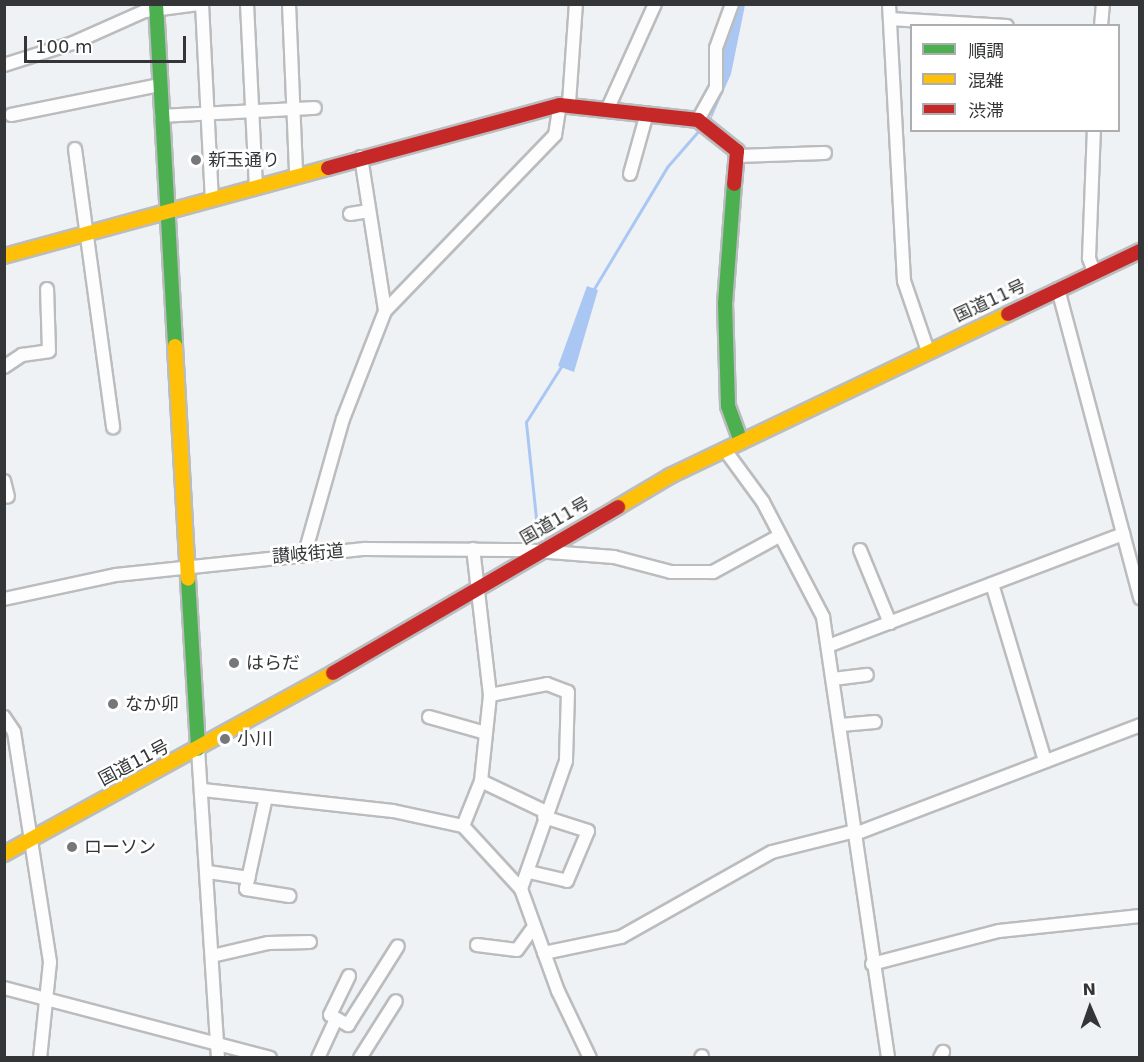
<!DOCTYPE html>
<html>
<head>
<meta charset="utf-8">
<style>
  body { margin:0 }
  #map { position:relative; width:1144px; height:1062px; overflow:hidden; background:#eff2f4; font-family:"DejaVu Sans","Noto Sans JP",sans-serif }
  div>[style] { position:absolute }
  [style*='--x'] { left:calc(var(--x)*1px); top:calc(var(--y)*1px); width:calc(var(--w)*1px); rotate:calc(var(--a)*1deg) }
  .water>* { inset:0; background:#aac7f4 }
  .stream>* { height:3px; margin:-1.5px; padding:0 1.5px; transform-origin:1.5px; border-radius:1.5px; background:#aac7f4 }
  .roads { filter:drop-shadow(2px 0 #babcbe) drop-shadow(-2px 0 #babcbe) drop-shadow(0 2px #babcbe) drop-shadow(0 -2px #babcbe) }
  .street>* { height:12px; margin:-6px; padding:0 6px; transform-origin:6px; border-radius:6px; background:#fdfdfd }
  .fast>* { height:14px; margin:-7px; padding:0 7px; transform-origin:7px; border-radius:7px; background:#4caf50 }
  .slow>* { height:14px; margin:-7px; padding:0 7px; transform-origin:7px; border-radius:7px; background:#ffc107 }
  .jam>* { height:14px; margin:-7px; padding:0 7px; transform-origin:7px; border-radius:7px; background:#c62828 }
  .dots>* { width:16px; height:16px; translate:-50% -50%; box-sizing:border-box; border:3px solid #fff; border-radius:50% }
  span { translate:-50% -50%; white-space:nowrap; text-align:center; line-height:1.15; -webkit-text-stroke:5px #fff; paint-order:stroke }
  .poi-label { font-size:18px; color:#333536 }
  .left { translate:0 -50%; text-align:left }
  .street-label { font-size:18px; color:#333536 }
  .frame { position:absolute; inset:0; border:6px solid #333536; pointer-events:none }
  .legend { position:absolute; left:910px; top:24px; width:210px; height:108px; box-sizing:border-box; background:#fff; border:2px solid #adaeaf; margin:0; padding:8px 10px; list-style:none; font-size:18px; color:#333536 }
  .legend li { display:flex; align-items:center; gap:12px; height:30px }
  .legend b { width:30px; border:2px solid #adaeaf }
  .north { position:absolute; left:1060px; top:978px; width:60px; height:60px; -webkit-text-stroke:4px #fff; paint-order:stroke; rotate:358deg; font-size:16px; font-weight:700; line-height:24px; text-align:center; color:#333536 }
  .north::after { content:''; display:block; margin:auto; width:21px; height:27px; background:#333536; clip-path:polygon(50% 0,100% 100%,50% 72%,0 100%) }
  .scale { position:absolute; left:24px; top:36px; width:162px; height:27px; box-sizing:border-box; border:3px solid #333536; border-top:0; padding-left:8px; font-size:18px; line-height:21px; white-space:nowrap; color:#333536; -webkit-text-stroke:4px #fff; paint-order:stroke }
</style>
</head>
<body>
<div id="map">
  <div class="water">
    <div style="clip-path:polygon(737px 5px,745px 5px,731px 74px,710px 122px,722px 45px)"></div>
    <div style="clip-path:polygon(587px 286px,598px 290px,574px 372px,558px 366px)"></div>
  </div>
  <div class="stream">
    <div style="--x:592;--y:292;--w:146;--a:-59"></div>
    <div style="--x:667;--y:167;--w:52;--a:-48.9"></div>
    <div style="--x:538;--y:537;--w:116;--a:-96"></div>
    <div style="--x:526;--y:422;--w:67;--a:-57.7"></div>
  </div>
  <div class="roads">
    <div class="street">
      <div style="--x:202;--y:4;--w:195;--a:87.1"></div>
      <div style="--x:247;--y:4;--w:182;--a:87.2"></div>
      <div style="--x:289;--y:4;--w:170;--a:87.6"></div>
      <div style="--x:889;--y:4;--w:277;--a:86.9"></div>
      <div style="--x:904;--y:281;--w:74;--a:71.1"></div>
      <div style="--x:890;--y:19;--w:117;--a:3.4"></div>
      <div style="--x:1101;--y:26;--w:22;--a:-85"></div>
      <div style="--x:4;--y:65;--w:72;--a:-17.7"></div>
      <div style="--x:73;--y:43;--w:79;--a:-24"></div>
      <div style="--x:145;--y:11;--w:54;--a:-7.4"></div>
      <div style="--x:569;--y:103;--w:99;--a:-86"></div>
      <div style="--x:608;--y:108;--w:114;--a:-65.7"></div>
      <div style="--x:11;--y:115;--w:152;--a:-11.4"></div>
      <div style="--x:161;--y:116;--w:154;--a:-3"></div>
      <div style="--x:698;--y:120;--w:37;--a:-61"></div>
      <div style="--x:716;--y:88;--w:40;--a:-90"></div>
      <div style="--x:716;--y:48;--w:47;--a:-70"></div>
      <div style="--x:75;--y:149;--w:281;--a:82.2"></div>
      <div style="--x:737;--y:156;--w:88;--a:-2"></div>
      <div style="--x:361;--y:157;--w:156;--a:81.1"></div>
      <div style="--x:630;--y:174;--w:63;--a:-74.4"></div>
      <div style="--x:350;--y:214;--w:19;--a:-9"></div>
      <div style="--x:1094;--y:272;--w:15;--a:-110"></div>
      <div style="--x:1089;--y:258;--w:128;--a:-87.8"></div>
      <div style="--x:1058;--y:289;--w:320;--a:75.1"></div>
      <div style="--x:4;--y:367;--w:22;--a:-34"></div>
      <div style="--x:22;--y:355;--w:27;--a:-8"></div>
      <div style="--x:49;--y:351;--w:62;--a:-91.8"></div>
      <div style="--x:725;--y:450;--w:64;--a:53.8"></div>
      <div style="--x:763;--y:502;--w:130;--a:62.4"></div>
      <div style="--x:823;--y:617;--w:446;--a:81.6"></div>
      <div style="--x:4;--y:481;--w:16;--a:76"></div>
      <div style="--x:860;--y:550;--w:79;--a:67.7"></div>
      <div style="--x:305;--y:553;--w:139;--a:-74.2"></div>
      <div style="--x:343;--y:419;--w:116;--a:-68.7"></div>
      <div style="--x:385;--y:311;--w:245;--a:-46"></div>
      <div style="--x:555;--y:135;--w:30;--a:-81"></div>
      <div style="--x:992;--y:584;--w:185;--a:73.3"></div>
      <div style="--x:4;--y:599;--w:115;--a:-12.1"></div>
      <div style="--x:116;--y:575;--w:250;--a:-6"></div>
      <div style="--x:365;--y:549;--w:159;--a:0.4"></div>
      <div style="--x:524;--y:550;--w:90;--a:4.4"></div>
      <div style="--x:614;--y:557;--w:59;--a:14.7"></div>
      <div style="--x:671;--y:572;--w:42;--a:0"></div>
      <div style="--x:713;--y:572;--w:75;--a:-28.6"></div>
      <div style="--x:828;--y:646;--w:316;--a:-20.8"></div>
      <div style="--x:833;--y:679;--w:34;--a:-7"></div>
      <div style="--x:490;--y:695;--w:58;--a:-10.9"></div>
      <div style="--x:547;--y:684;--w:22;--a:21"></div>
      <div style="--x:568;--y:692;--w:69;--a:91.7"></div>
      <div style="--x:566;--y:761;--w:136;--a:109.4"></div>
      <div style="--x:4;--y:717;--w:18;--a:56"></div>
      <div style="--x:14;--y:732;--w:233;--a:81.1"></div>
      <div style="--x:50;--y:962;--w:97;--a:95.9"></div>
      <div style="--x:429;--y:717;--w:59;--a:15.7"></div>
      <div style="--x:841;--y:725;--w:34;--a:-5"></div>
      <div style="--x:198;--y:749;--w:310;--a:86.3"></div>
      <div style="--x:481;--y:781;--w:72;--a:25.5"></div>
      <div style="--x:203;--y:790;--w:191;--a:6.3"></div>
      <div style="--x:393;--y:811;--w:72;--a:12.1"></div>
      <div style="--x:463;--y:826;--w:86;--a:47.4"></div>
      <div style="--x:521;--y:889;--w:109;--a:70.1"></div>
      <div style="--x:558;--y:991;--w:74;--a:64.5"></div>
      <div style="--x:266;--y:797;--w:94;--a:102.3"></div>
      <div style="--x:246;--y:889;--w:44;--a:9.2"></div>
      <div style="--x:463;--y:826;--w:48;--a:-68.2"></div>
      <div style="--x:481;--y:781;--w:86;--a:-84"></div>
      <div style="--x:490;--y:695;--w:147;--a:-96.6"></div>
      <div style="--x:855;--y:834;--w:305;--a:-20.9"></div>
      <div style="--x:208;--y:872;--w:41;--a:8.3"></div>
      <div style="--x:529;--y:872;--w:39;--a:13"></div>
      <div style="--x:567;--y:881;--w:54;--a:-67.2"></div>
      <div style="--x:588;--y:831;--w:46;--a:-162.3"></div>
      <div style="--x:477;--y:945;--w:40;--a:7.1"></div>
      <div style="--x:517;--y:950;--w:29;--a:-54"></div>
      <div style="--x:544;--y:953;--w:79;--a:-11.7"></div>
      <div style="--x:621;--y:937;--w:173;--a:-29.4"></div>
      <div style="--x:772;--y:852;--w:86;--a:-14.2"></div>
      <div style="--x:212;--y:956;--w:57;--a:-13.1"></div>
      <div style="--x:268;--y:943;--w:42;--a:-1.4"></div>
      <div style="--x:872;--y:964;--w:131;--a:-14.6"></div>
      <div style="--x:999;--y:931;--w:142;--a:-6.1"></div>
      <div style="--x:349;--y:976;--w:43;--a:116"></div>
      <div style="--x:330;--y:1015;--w:21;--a:29"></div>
      <div style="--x:348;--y:1025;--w:93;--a:-57.7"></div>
      <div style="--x:4;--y:988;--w:275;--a:14.7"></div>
      <div style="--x:318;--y:1058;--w:43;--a:-65.2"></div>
      <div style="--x:360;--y:1058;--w:67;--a:-57.7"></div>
      <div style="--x:701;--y:1058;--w:2;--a:-63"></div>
      <div style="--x:940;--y:1058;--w:7;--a:-63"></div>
    </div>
    <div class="fast">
      <div style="--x:156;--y:4;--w:343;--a:86.8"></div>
      <div style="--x:734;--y:184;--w:119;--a:94.3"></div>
      <div style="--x:725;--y:303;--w:103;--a:88.3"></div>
      <div style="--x:728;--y:406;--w:38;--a:70"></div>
      <div style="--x:188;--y:579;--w:170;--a:86.6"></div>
    </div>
    <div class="slow">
      <div style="--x:4;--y:256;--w:336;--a:-15.2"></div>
      <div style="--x:175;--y:346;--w:233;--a:86.8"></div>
      <div style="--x:618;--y:507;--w:61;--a:-30.8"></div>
      <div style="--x:670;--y:476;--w:375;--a:-25.6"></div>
      <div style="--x:4;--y:854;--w:376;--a:-28.8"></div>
    </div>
    <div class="jam">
      <div style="--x:328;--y:168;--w:240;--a:-15.2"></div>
      <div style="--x:560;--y:105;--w:139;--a:6.2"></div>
      <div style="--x:698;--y:120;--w:50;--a:38.5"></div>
      <div style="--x:737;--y:151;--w:33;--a:95"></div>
      <div style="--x:1008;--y:314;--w:146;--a:-25.5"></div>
      <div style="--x:333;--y:673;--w:330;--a:-30.2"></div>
    </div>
  </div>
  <div class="dots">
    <div style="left:196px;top:160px;background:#757778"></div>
    <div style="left:234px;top:663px;background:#757778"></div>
    <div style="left:113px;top:704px;background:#757778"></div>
    <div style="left:225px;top:739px;background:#757778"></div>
    <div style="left:72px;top:847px;background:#757778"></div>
  </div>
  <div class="poi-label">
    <span class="left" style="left:208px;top:160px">新玉通り</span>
    <span class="left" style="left:246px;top:663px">はらだ</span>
    <span class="left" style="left:125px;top:704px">なか卯</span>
    <span class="left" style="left:237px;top:739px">小川</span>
    <span class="left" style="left:84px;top:847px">ローソン</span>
  </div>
  <div class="street-label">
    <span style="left:990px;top:301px;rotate:-25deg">国道11号</span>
    <span style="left:555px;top:521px;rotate:-30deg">国道11号</span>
    <span style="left:308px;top:554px;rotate:-5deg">讃岐街道</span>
    <span style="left:134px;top:763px;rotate:-28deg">国道11号</span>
  </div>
  <div class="frame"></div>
  <ul class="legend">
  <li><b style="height:8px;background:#4caf50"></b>順調</li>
  <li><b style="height:8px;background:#ffc107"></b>混雑</li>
  <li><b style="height:8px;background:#c62828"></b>渋滞</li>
  </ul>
  <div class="north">N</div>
  <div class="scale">100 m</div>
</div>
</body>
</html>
